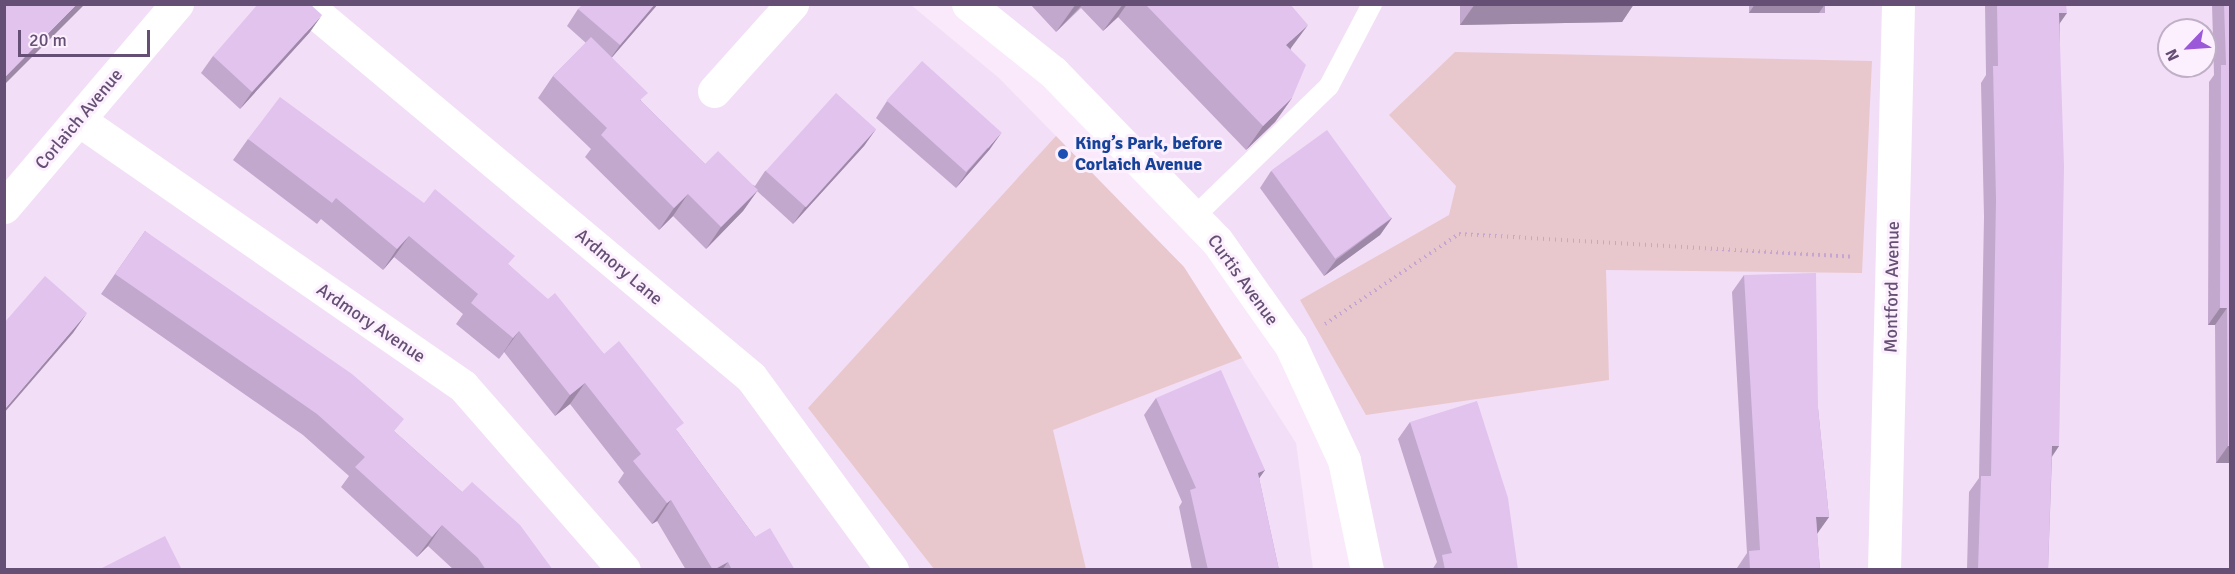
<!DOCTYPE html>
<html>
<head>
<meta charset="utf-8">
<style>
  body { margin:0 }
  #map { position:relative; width:2235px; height:574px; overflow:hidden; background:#f9e9fb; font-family:Signika,sans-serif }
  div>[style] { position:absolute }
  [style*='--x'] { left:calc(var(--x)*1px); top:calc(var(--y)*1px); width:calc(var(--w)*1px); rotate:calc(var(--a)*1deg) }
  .residential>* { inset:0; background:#f3def7 }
  .green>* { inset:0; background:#e8c8cc }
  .path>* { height:4px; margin-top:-2px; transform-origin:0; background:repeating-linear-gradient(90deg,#c5a6d3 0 1.5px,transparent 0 6px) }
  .service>* { height:20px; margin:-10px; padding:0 10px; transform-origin:10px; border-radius:10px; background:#fff }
  .minor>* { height:33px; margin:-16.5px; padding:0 16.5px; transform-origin:16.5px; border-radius:16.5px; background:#fff }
  .tertiary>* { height:33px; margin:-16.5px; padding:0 16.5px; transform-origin:16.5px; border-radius:16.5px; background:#fff }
  .wall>* { inset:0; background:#c2a8cd; transform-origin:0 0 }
  .shaded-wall>* { inset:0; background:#9e88a7 }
  .building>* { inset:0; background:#e1c3ee; transform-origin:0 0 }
  .dots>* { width:16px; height:16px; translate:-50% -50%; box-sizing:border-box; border:3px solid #fcf0fe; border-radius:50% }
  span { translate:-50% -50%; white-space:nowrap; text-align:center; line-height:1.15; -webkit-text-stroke:6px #fcf0fe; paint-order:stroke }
  .street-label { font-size:18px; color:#664f74 }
  .transit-label { font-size:18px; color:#164399; font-weight:700 }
  .left { translate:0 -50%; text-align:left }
  .frame { position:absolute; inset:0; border:6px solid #664f74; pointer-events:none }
  .north { position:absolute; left:2157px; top:18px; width:60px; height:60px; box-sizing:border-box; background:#fcf0fe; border:2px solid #c0b0c7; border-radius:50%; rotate:245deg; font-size:16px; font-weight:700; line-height:24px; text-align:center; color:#664f74 }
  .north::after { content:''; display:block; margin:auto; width:21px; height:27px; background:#9b59da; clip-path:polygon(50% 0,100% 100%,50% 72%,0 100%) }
  .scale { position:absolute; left:18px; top:30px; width:132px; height:27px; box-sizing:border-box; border:3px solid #664f74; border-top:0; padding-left:8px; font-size:18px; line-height:21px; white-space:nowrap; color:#664f74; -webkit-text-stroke:4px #fcf0fe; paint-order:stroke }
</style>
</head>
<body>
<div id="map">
  <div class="residential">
    <div style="clip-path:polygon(4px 5px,911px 5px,999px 78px,1184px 267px,1296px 443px,1313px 569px,5px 569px)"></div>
    <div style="clip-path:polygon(evenodd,979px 5px,2230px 5px,2230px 569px,1359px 569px,1348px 434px,1221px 221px,979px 5px,2169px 30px,2205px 30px,2205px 66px,2169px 66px,2169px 30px)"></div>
  </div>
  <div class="green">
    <div style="clip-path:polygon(1455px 52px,1872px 61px,1862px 273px,1606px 270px,1609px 380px,1366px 415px,1300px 300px,1449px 215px,1456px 186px,1389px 115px)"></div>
    <div style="clip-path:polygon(1056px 136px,1184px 267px,1242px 358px,1053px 430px,1086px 569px,934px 569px,808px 408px)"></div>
  </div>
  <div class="path">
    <div style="--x:1325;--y:324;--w:161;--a:-33.9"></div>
    <div style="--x:1459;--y:234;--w:395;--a:3.3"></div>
  </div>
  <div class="service">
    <div style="--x:1194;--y:217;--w:188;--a:-44.1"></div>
    <div style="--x:1329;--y:86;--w:93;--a:-62.3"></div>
  </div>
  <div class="minor">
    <div style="--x:305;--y:4;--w:581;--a:39.91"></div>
    <div style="--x:751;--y:377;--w:239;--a:53.8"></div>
    <div style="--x:714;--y:91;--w:117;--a:-48.1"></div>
    <div style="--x:79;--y:120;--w:467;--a:34.7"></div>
    <div style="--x:463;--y:386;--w:244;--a:48.8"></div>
    <div style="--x:4;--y:207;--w:267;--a:-49.6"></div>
    <div style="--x:1884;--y:570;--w:566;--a:-88.58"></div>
  </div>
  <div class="tertiary">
    <div style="--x:968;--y:4;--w:109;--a:38.7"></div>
    <div style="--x:1053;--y:72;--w:235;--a:45.9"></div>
    <div style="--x:1217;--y:241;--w:128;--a:54.8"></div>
    <div style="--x:1291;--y:346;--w:126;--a:65.1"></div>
    <div style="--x:1344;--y:460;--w:112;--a:78.2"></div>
  </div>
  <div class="wall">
    <div style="clip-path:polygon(658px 4px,611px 58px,642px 102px,705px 164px,755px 186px,765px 171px,876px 129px,864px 146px,793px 224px,757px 191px,743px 211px,706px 249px,673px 216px,659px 230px,585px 157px,591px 149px,538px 98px,553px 76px,586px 43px,567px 26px,578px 9px)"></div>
    <div style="clip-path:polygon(1030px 4px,1290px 4px,1292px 98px,1275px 122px,1246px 150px,1118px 17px,1103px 31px,1081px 8px,1056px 32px)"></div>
    <div style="clip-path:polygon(1460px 4px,1634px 4px,1622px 22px,1460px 25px)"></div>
    <div style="left:1749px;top:4px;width:76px;height:9px"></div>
    <div style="clip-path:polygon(1985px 4px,2066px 4px,2060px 23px,2059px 446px,2052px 457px,2048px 570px,1967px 570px,1969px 492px,1979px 478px,1984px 217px,1981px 83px,1986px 75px)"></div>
    <div style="clip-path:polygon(2212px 4px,2230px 4px,2230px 463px,2216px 463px,2215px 325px,2208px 325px,2209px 82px,2214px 75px)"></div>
    <div style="clip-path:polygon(310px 32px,240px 109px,201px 73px,213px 56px)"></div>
    <div style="clip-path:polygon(887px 101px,990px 149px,956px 188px,876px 118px)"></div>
    <div style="clip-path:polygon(248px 139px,509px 265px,604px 354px,678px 432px,755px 537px,795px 570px,686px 570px,657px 521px,652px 524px,618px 482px,624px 473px,570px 404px,555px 416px,504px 352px,499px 359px,456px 324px,463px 314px,394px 257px,383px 270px,321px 219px,317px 224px,233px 160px)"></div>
    <div style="clip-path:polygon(1271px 171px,1392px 218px,1380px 235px,1324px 276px,1260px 188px)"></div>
    <div style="clip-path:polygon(145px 231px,395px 432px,462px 492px,553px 570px,454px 570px,428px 546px,417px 557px,341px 487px,349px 476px,303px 435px,101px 294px)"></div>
    <div style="clip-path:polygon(1744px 275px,1818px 408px,1829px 517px,1817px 533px,1820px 570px,1737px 570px,1737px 568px,1747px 553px,1732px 292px)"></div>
    <div style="clip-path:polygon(1156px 398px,1265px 470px,1259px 478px,1279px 570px,1192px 570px,1179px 507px,1182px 502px,1144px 415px)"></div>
    <div style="clip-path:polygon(1410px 422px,1518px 570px,1432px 570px,1437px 562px,1398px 439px)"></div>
  </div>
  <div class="shaded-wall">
    <div style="clip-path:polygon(77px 4px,85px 4px,4px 85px,4px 78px)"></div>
    <div style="clip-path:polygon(655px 4px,658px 4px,608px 62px,620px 45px)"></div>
    <div style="clip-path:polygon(1076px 4px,1083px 4px,1056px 32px,1073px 8px)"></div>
    <div style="clip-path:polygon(1123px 4px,1127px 4px,1118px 17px,1103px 31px)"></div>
    <div style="clip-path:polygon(1475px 4px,1634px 4px,1622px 22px,1460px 25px)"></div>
    <div style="clip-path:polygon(1755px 4px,1825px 4px,1819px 13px,1749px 13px)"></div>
    <div style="clip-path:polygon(2059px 13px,2067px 13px,2055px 30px)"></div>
    <div style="clip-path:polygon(322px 15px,310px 32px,240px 109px,252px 92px)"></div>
    <div style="clip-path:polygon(1308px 25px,1291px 48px,1270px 69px,1286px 45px)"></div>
    <div style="clip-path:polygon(1292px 98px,1275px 122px,1246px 150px,1263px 126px)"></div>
    <div style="clip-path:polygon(876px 129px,864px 146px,793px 224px,805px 207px)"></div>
    <div style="clip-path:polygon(1002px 132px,990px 149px,956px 188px,968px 171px)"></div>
    <div style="clip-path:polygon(758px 190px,743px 211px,706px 249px,721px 227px)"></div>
    <div style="clip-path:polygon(688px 194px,673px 216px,659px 230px,674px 208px)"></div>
    <div style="clip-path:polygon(1392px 218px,1380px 235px,1324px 276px,1336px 260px)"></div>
    <div style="clip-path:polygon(409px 236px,394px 257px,383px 270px,397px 249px)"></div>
    <div style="clip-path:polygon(2220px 308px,2227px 308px,2215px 325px,2208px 325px)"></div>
    <div style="clip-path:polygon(87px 313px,73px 333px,4px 413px,4px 410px)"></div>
    <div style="clip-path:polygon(519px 331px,499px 359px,513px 338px)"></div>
    <div style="clip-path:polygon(585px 383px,570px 404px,555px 416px,570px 395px)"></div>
    <div style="clip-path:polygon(2052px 446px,2059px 446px,2047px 463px)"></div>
    <div style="clip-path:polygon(2228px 446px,2230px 446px,2230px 463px,2216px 463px)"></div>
    <div style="clip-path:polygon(1265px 470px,1253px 487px,1258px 473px)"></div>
    <div style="clip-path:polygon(671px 500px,657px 521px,652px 524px,667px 503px)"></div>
    <div style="clip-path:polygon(1816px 517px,1829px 517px,1817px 534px)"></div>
    <div style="clip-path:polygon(442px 525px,428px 546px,417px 557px,432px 537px)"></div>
    <div style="clip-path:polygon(728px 562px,722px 570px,714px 570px)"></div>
  </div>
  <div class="building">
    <div style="clip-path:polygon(4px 4px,77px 4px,4px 78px)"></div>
    <div style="clip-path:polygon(258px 4px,310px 4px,322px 15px,252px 92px,213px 56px)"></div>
    <div style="clip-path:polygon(583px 4px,655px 4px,620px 45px,578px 9px)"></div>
    <div style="clip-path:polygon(1145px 4px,1290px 4px,1308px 25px,1286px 45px,1306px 65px,1292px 98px,1263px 126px)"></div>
    <div style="clip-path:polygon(1997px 4px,2066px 4px,2067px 13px,2059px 13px,2064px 167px,2059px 446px,2052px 446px,2048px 570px,1978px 570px,1981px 476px,1991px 476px,1996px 200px,1993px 66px,1998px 66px)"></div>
    <div style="clip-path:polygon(2224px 4px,2230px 4px,2230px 446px,2228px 446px,2227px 308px,2220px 308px,2221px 65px,2226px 65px)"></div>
    <div style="clip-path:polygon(591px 37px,648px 93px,640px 100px,705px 164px,718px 151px,758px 190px,721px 227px,688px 194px,674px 208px,601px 135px,607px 128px,553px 76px)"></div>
    <div style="left:922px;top:61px;width:107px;height:53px;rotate:42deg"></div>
    <div style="left:836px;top:93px;width:54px;height:105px;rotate:42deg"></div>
    <div style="clip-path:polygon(280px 97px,424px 203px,435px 189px,515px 256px,508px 264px,548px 299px,555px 293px,604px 354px,619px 341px,684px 423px,676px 429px,755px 537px,770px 528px,795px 570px,732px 570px,728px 562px,713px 570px,671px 500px,667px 503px,633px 461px,641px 454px,585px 383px,570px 395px,519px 331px,513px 338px,471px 303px,478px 294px,409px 236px,397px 249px,336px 198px,332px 203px,248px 139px)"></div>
    <div style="left:1327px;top:130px;width:109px;height:69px;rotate:54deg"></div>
    <div style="clip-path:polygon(145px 231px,352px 374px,404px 419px,394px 431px,462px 492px,472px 482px,520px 525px,553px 570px,486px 570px,478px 558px,442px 525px,432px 537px,355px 467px,365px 457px,317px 414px,115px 274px)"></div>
    <div style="clip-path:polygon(1816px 273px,1818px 408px,1829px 517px,1816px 517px,1820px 570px,1750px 570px,1749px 551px,1760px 550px,1744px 275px)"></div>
    <div style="clip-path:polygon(45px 276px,87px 313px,4px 410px,4px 323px)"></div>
    <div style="clip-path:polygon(1221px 370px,1265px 470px,1258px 473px,1279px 570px,1208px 570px,1190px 490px,1196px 488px,1156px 398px)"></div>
    <div style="clip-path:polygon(1477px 401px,1508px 498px,1518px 570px,1445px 570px,1442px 555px,1452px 553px,1410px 422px)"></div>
    <div style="clip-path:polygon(165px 536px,182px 570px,98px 570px)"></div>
  </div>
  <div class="dots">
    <div style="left:1063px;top:154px;background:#1a4fb4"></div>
  </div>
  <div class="street-label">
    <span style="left:79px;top:119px;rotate:-50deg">Corlaich Avenue</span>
    <span style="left:619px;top:267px;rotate:40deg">Ardmory Lane</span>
    <span style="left:1243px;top:280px;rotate:54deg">Curtis Avenue</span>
    <span style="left:1892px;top:287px;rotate:-89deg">Montford Avenue</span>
    <span style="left:371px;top:323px;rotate:34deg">Ardmory Avenue</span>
  </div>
  <div class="transit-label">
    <span class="left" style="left:1075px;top:154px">King’s Park, before<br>Corlaich Avenue</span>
  </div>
  <div class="frame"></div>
  <div class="north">N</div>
  <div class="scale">20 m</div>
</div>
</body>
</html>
